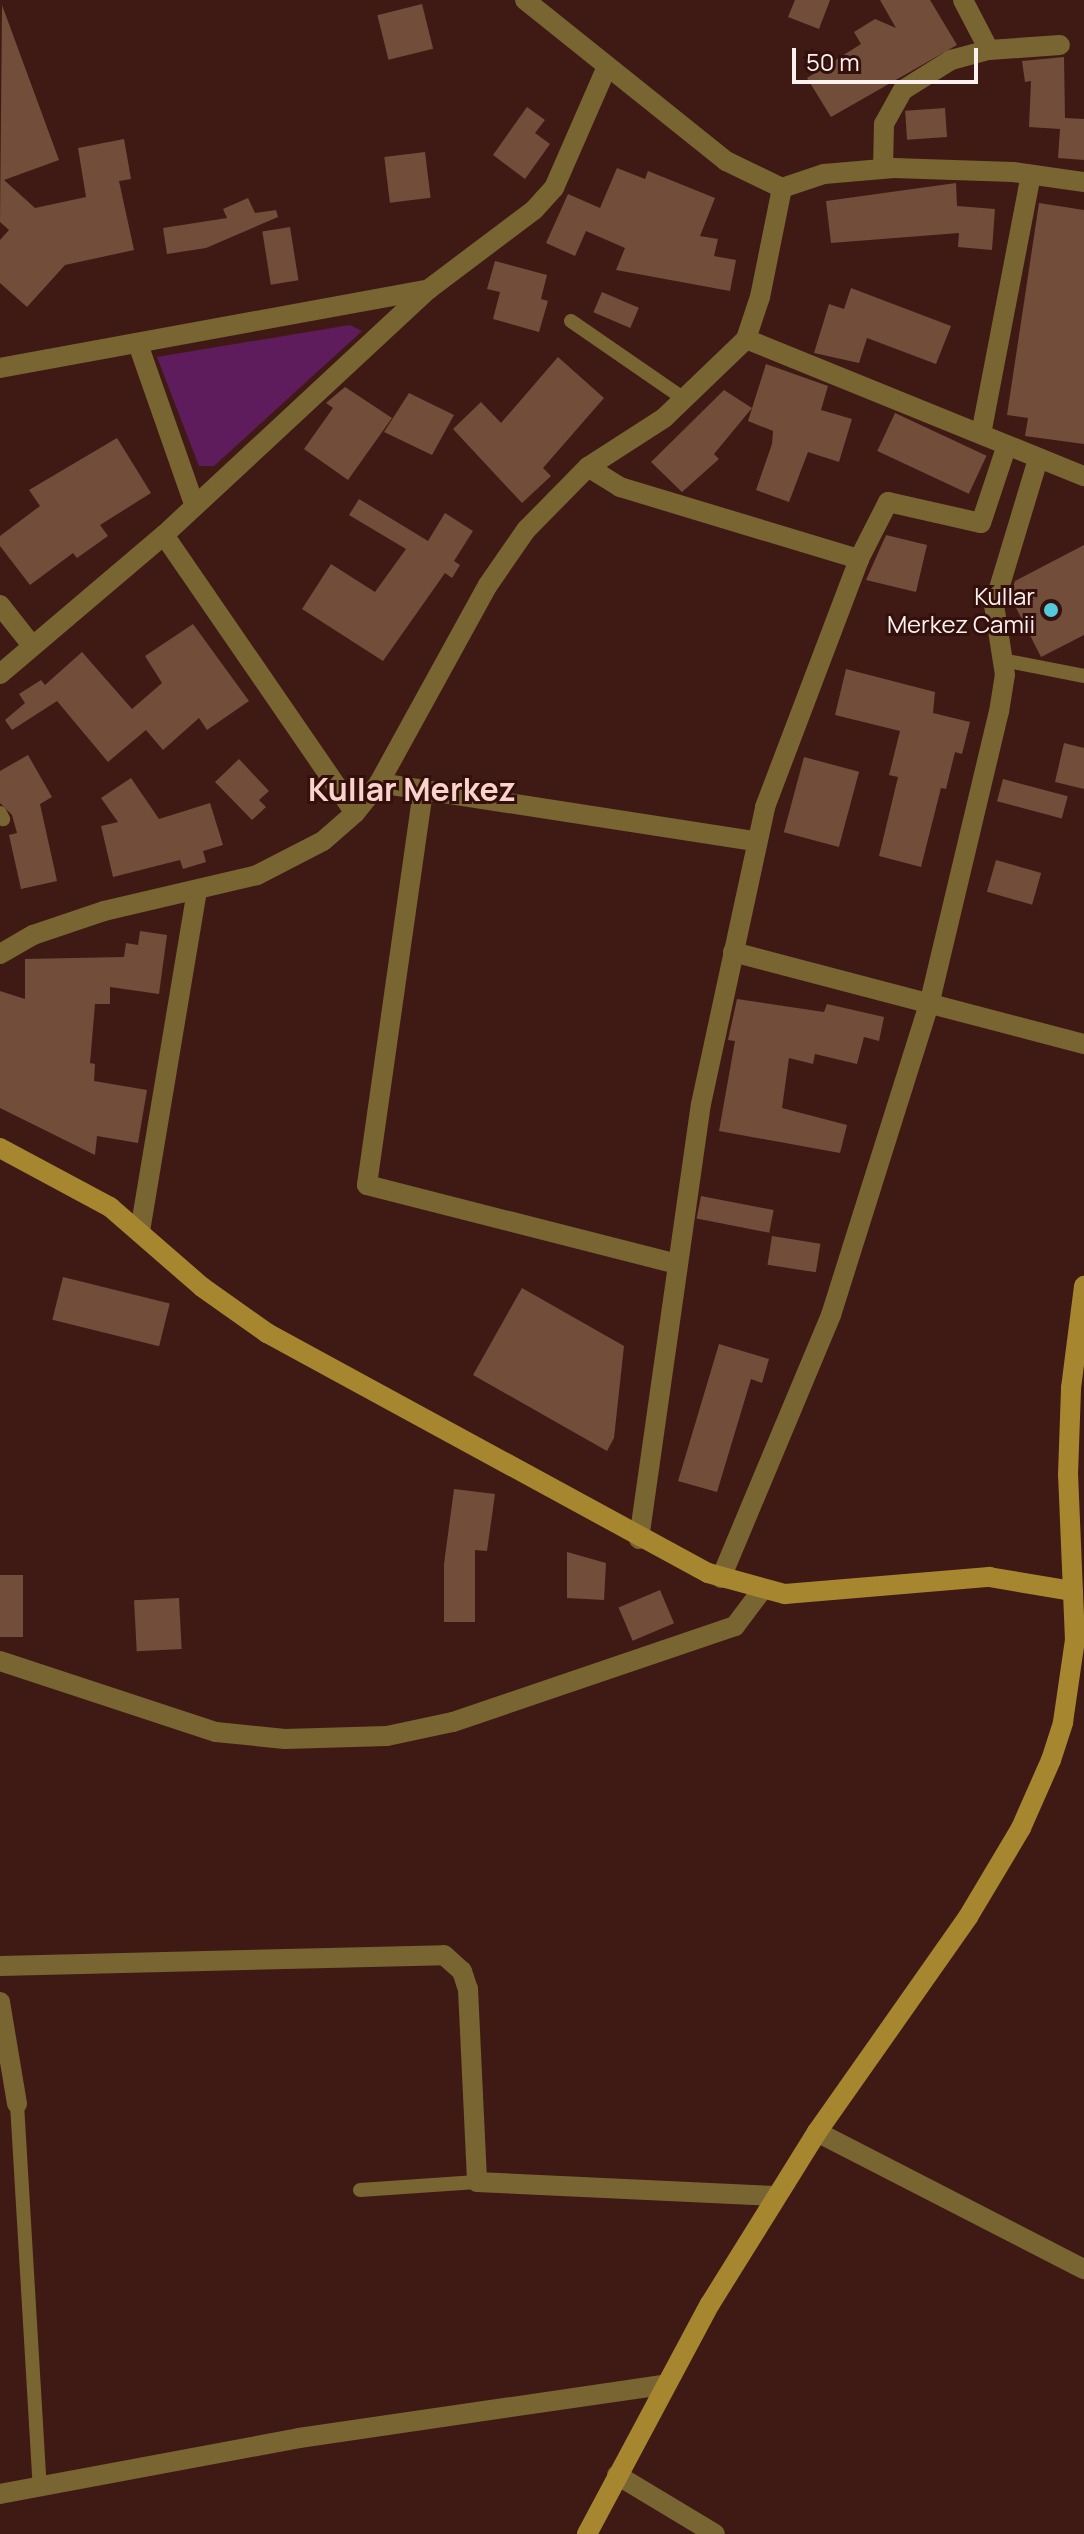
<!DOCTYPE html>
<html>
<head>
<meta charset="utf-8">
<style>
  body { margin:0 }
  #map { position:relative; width:1084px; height:2534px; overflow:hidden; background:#3f1a15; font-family:Manrope,sans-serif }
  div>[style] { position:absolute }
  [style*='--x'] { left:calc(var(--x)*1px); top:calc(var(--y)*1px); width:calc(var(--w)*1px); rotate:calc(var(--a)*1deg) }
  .green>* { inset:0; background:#5f1c5d }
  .building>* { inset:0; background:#724d39; transform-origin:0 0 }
  .service>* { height:14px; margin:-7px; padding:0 7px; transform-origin:7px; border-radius:7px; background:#786532 }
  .minor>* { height:20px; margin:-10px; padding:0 10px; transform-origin:10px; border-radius:10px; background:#786532 }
  .secondary>* { height:20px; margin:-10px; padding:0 10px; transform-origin:10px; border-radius:10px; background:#a68730 }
  .dots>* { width:22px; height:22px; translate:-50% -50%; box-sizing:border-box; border:4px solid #34100c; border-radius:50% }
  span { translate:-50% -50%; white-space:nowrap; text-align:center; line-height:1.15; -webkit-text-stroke:6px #34100c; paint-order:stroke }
  .poi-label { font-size:24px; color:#fdf2f0 }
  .right { translate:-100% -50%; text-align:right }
  .district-label { font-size:32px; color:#fcd3cc; font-weight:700 }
  .scale { position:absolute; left:792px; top:48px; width:186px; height:36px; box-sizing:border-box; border:4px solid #fdf2f0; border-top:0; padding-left:10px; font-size:24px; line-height:28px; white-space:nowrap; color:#fdf2f0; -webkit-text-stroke:6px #34100c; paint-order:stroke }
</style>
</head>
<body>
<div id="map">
  <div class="green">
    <div style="clip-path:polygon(350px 325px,362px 331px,214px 466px,199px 466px,157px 357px)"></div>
  </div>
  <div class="building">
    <div style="clip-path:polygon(795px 0,830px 0,819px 29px,788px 17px)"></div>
    <div style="clip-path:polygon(880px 0,930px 0,957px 45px,831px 117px,807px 78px,861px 44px,854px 32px,875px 19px,896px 28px)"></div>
    <div style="left:422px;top:4px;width:46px;height:46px;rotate:76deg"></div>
    <div style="clip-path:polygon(2px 5px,59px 160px,4px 180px,35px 208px,86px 197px,78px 148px,124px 139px,131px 179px,119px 181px,134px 250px,65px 265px,27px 307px,0 283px,0 240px,9px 230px,0 222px)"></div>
    <div style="clip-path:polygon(1064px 57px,1065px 118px,1084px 119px,1084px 160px,1058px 158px,1060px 129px,1029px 127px,1031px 81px,1025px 82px,1022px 61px)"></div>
    <div style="clip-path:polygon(527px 107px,545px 120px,535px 133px,550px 144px,525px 179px,493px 155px)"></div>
    <div style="left:945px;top:108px;width:29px;height:40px;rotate:86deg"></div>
    <div style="left:425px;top:152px;width:46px;height:41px;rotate:83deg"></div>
    <div style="clip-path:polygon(617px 168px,645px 179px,648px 171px,715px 198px,700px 236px,718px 239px,714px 256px,736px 260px,730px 291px,616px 270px,625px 248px,586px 231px,575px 256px,546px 243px,568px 194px,600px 208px)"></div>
    <div style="clip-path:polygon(956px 183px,957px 206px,995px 209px,992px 250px,958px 247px,959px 233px,831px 243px,826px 201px)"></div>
    <div style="clip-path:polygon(248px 198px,255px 213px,276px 210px,278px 217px,206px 248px,167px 254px,163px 228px,227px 218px,223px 209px)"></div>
    <div style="clip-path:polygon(1039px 203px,1084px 210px,1084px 444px,1025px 436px,1028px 418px,1007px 415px)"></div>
    <div style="left:290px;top:227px;width:54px;height:28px;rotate:81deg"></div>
    <div style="clip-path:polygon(495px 261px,547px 275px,541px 299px,548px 301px,539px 332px,493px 319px,500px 292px,487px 289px)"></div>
    <div style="clip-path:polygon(851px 288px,951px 326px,936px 364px,867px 338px,859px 363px,814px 353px,829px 304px,844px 309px)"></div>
    <div style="left:602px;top:292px;width:40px;height:22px;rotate:23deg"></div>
    <div style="clip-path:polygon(558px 357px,604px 398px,543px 468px,551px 476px,522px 503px,453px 429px,481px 402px,501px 423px)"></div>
    <div style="clip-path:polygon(766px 364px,828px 386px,821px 410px,852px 419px,839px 462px,808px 452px,789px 502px,756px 490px,772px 444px,773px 431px,748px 421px)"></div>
    <div style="clip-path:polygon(345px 387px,392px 418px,348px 480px,304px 449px,333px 408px,326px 403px)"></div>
    <div style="clip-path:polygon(724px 390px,752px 408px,714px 454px,719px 459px,682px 492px,651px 462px)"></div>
    <div style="clip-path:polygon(409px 393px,454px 415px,432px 455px,384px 432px)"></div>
    <div style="left:895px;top:413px;width:101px;height:42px;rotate:25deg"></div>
    <div style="clip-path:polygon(117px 438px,151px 493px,100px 525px,108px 536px,77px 558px,73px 553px,30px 585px,0 546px,0 536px,40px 506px,29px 490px)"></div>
    <div style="clip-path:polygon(359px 499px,428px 541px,445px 513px,473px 531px,454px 561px,460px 565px,452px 578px,445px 573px,383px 661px,302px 609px,331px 564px,375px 592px,406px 549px,349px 515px)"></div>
    <div style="clip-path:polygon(886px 535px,927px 545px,916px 592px,866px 580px)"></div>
    <div style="clip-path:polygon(1084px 545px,1084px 635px,1041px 657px,1010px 596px,1015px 581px)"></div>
    <div style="clip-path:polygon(193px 624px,249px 701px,207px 730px,199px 718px,163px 750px,146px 730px,108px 762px,57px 701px,12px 730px,5px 720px,25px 703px,19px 694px,41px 680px,45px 685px,82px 652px,132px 709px,162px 683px,145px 656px)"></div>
    <div style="clip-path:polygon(846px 669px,935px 692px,933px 713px,970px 722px,962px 754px,955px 752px,946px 789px,941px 788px,921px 867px,879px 856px,898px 777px,889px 775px,900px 731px,835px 715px)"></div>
    <div style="clip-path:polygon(1064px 743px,1084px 748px,1084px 789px,1055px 782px)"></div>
    <div style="clip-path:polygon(28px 755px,52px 797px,40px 804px,57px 881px,21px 889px,9px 835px,17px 833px,12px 815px,0 803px,0 771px)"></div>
    <div style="left:804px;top:757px;width:57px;height:78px;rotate:15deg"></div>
    <div style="clip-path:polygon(239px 759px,269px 791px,259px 800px,266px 807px,252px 820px,215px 782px)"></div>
    <div style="clip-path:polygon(131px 778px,159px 819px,210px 803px,223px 845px,203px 851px,206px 862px,183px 869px,180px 860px,113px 877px,101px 826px,118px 822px,101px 798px)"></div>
    <div style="left:1003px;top:779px;width:67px;height:23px;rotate:15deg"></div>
    <div style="left:996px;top:860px;width:47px;height:33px;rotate:16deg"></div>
    <div style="clip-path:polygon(140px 931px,167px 935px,159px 994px,110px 987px,110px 1004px,95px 1004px,90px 1063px,95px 1064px,94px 1081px,147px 1090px,138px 1143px,97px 1136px,95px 1155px,0 1108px,0 991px,25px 999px,25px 959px,124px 957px,126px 943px,138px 945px)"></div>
    <div style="clip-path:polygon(737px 999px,824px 1012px,827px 1004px,884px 1017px,879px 1041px,864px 1037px,857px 1064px,815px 1054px,813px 1064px,789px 1058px,782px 1108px,847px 1125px,840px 1153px,719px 1131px,735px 1041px,728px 1040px)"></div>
    <div style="left:701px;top:1196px;width:74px;height:23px;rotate:11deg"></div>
    <div style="left:772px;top:1236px;width:49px;height:29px;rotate:9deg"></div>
    <div style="left:63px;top:1277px;width:110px;height:44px;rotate:14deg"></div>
    <div style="clip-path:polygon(522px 1288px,624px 1346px,614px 1438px,607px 1451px,473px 1375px)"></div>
    <div style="clip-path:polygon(719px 1344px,769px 1359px,762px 1383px,751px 1379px,717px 1492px,678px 1481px)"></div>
    <div style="clip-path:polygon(454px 1489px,495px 1494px,487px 1551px,475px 1550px,475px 1622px,444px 1622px,444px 1564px)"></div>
    <div style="clip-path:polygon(567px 1552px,606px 1563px,604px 1600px,567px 1598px)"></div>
    <div style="left:0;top:1575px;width:23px;height:62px"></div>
    <div style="left:660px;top:1590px;width:36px;height:45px;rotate:67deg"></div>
    <div style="left:179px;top:1598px;width:51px;height:45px;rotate:87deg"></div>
  </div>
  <div class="service">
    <div style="--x:571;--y:321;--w:137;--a:34.6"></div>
    <div style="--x:1002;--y:660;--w:84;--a:11"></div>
    <div style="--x:0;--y:813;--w:7;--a:63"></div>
    <div style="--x:17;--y:2104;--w:383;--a:86.6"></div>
    <div style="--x:360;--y:2190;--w:117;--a:-3.9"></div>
  </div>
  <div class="minor">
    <div style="--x:525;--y:0;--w:258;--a:38.7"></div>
    <div style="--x:726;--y:161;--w:62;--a:25.7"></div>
    <div style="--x:989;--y:50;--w:71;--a:-4"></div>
    <div style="--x:883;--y:168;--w:44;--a:-88.7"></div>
    <div style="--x:884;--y:124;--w:39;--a:-61"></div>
    <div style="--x:903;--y:90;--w:57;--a:-32"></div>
    <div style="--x:951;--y:60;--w:39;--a:-15"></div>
    <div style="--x:989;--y:50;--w:56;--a:-117.5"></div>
    <div style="--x:746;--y:339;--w:365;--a:22.1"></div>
    <div style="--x:138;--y:344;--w:170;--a:70.7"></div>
    <div style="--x:0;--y:368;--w:436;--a:-10.4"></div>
    <div style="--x:429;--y:289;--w:131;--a:-37"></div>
    <div style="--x:534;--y:210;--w:30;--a:-48"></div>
    <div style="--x:554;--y:188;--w:130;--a:-66.4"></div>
    <div style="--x:981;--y:434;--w:264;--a:-79.1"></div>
    <div style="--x:588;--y:467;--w:38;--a:32"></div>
    <div style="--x:620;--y:487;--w:250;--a:16.8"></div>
    <div style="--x:164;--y:535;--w:360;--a:-42.9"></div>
    <div style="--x:0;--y:605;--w:48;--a:51.7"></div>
    <div style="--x:0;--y:674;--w:215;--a:-40.3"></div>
    <div style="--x:164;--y:535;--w:337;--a:55.5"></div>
    <div style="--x:379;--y:783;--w:380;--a:8.8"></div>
    <div style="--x:423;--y:791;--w:398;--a:98.1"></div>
    <div style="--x:367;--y:1185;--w:320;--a:14.3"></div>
    <div style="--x:733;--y:952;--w:363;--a:14.7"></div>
    <div style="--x:0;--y:954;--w:38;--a:-30"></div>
    <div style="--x:33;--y:935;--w:75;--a:-18.7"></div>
    <div style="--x:104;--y:911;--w:157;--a:-13.2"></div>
    <div style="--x:257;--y:875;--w:74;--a:-27.3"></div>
    <div style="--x:323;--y:841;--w:43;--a:-41.2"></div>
    <div style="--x:355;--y:813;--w:38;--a:-51"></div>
    <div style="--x:379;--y:783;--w:226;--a:-61.2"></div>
    <div style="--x:488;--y:585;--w:67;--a:-55.4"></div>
    <div style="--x:526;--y:530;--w:88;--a:-45.5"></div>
    <div style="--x:588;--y:467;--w:90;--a:-32.8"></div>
    <div style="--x:664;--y:418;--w:114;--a:-43.9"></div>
    <div style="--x:746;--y:339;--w:44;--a:-71.6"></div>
    <div style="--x:760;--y:297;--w:111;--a:-78.6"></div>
    <div style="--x:782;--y:188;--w:44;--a:-18.4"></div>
    <div style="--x:824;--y:174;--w:70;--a:-4.9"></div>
    <div style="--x:894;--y:168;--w:119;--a:1.9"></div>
    <div style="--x:1013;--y:172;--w:72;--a:8"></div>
    <div style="--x:140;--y:1231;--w:345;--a:-80.5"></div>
    <div style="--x:639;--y:1539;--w:439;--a:-81.9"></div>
    <div style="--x:701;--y:1104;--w:304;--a:-77.8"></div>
    <div style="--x:765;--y:807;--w:265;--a:-69.2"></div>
    <div style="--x:859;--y:559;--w:64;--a:-63"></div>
    <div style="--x:888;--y:502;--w:95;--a:12.7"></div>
    <div style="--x:981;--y:523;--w:82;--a:-71.6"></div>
    <div style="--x:721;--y:1578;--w:285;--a:-67.3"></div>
    <div style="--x:831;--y:1315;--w:325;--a:-72.5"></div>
    <div style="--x:929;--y:1005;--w:301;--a:-76.6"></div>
    <div style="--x:999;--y:712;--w:37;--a:-81"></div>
    <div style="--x:1005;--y:675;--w:71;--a:-98.9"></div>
    <div style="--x:994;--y:605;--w:152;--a:-73.2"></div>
    <div style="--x:0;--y:1661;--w:227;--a:18.2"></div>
    <div style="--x:216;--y:1732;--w:69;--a:5.8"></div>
    <div style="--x:285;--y:1739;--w:102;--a:-1.7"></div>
    <div style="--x:387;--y:1736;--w:67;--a:-12"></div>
    <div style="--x:453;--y:1722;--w:298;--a:-18.8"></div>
    <div style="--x:735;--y:1626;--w:45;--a:-53.1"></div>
    <div style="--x:0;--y:1966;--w:444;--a:-1.4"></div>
    <div style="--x:444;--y:1955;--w:24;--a:42"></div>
    <div style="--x:462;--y:1971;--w:19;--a:72"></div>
    <div style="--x:468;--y:1989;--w:193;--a:87.3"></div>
    <div style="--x:477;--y:2182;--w:298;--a:2.7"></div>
    <div style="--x:0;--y:2002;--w:103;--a:80.5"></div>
    <div style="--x:817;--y:2132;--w:300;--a:27.2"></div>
    <div style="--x:617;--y:2475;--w:114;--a:31"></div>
    <div style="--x:0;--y:2494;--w:304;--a:-10.6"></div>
    <div style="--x:299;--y:2438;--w:369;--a:-8.3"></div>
  </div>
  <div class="secondary">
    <div style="--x:0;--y:1148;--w:125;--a:28.2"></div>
    <div style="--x:110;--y:1207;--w:122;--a:41"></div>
    <div style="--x:202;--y:1287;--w:80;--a:35.3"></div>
    <div style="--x:267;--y:1333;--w:502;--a:28.56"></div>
    <div style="--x:708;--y:1573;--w:80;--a:15.3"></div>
    <div style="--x:785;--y:1594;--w:205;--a:-4.8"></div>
    <div style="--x:989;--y:1577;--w:85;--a:9.5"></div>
    <div style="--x:587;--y:2534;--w:261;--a:-61.9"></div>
    <div style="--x:710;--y:2304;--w:203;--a:-58.1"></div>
    <div style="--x:817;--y:2132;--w:263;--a:-54.9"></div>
    <div style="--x:968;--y:1917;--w:104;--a:-59.2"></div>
    <div style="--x:1021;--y:1828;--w:74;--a:-66.2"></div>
    <div style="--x:1051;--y:1760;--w:40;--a:-72"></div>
    <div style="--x:1063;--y:1722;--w:83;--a:-81.7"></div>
    <div style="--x:1075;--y:1640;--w:165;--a:-92.4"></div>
    <div style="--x:1068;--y:1475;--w:87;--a:-88"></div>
    <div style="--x:1071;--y:1388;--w:103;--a:-82.7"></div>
  </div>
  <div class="dots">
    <div style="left:1051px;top:610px;background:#53cadc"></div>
  </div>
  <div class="poi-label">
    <span class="right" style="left:1035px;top:610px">Kullar<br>Merkez Camii</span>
  </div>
  <div class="district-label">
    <span style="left:412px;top:789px">Kullar Merkez</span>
  </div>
  <div class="scale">50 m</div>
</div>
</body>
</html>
